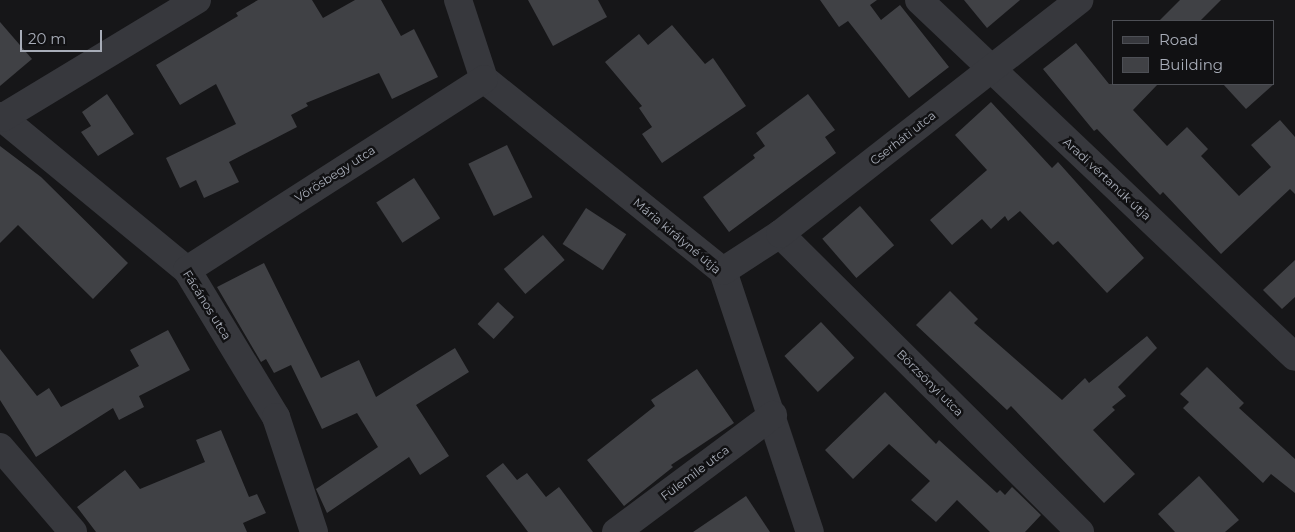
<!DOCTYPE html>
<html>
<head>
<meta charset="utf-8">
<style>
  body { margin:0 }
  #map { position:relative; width:1295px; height:532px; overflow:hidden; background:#161618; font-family:Montserrat,sans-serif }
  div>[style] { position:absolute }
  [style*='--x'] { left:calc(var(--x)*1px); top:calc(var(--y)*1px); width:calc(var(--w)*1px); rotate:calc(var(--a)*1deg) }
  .building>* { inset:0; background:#404145; transform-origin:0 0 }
  .minor>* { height:28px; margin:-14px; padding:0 14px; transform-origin:14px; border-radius:14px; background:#37383d }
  span { translate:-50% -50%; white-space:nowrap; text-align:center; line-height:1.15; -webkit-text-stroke:5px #111113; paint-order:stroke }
  .street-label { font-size:12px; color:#a8adb8 }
  .legend { position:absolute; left:1112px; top:20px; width:162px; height:65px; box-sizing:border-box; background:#111113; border:1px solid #4d4f55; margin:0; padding:6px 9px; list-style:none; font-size:15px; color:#a8adb8 }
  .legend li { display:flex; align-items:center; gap:10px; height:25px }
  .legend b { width:25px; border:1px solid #4d4f55 }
  .scale { position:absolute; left:20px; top:30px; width:82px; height:22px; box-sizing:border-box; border:2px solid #a8adb8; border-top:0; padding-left:6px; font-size:15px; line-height:18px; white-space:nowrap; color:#a8adb8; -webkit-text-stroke:4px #111113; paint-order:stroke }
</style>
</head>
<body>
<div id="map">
  <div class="building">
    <div style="clip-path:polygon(258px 0,312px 0,323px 18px,355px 0,381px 0,401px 36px,414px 29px,438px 77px,392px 99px,379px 73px,306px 103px,308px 106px,291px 115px,297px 127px,229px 162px,239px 182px,204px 198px,196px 180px,180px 188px,166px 158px,236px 124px,216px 84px,180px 105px,156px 65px,238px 16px,236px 13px)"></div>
    <div style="clip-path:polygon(528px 0,598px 0,607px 17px,553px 46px)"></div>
    <div style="clip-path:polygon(820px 0,877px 0,870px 5px,881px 20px,900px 5px,949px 67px,909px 98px,848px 21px,839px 27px)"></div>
    <div style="clip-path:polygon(964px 0,1020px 0,987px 28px)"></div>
    <div style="clip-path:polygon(1180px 0,1221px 0,1200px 21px,1159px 21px)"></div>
    <div style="clip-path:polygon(0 22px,32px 59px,0 86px)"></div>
    <div style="clip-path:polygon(672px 25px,705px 64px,713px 58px,746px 106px,662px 163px,642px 134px,652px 127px,639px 108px,642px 106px,605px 62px,639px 34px,648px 45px)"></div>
    <div style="clip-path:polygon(1076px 43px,1109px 84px,1158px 84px,1133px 110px,1167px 146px,1187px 127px,1208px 149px,1201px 156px,1239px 196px,1271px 167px,1251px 145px,1280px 120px,1295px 137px,1295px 194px,1290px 189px,1221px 254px,1163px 192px,1160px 195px,1097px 129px,1094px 131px,1043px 69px)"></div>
    <div style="clip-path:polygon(1223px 84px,1274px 84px,1246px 109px)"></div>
    <div style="clip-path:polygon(107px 94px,134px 134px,98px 156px,81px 132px,91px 126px,82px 112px)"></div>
    <div style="clip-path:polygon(808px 94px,835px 130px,825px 137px,836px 153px,729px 232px,703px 197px,755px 158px,753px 155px,765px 146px,756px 133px)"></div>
    <div style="clip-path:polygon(991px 102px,1052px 168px,1058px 162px,1144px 258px,1107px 293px,1058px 241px,1053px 245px,1020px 211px,1008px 221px,1005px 216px,991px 229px,982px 219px,952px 245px,930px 220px,987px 170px,955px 135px)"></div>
    <div style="left:507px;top:145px;width:58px;height:43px;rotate:64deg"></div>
    <div style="clip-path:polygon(0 146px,41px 177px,128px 263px,93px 299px,18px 225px,0 243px)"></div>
    <div style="left:414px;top:178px;width:48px;height:45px;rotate:57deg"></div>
    <div style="left:860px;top:206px;width:52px;height:50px;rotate:49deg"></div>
    <div style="left:586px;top:208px;width:48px;height:43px;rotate:33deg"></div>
    <div style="left:543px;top:235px;width:33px;height:52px;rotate:49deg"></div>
    <div style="clip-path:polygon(1295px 260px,1295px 297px,1282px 309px,1263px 290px)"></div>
    <div style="clip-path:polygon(264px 263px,321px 378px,359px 360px,376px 397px,455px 348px,469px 372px,416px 405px,449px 456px,420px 475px,409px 457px,327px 513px,316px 489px,378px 447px,357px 413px,322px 429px,291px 365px,274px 373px,266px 359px,261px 362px,217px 287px)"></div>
    <div style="clip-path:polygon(950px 291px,978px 319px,974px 323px,1062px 400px,1085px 378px,1089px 383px,1147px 336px,1157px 348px,1118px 387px,1126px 396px,1112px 407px,1115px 410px,1093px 430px,1135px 474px,1104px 503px,1011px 406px,1007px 410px,916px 325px)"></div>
    <div style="left:498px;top:302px;width:22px;height:30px;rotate:43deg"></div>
    <div style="left:821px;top:322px;width:49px;height:50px;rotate:47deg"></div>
    <div style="clip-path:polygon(168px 330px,190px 370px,139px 396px,144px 407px,119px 420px,113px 408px,36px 457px,0 400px,0 349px,37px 396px,49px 388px,61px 407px,139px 366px,130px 350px)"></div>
    <div style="clip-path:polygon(1207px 367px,1244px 403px,1239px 408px,1295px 459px,1295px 493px,1271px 474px,1263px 483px,1183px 408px,1189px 402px,1180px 394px)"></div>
    <div style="clip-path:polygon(697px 369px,734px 423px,671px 465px,673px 467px,624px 506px,587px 460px,655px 406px,651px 400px)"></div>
    <div style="clip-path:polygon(885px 392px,936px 444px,939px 440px,997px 493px,1000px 490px,1005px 495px,1012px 487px,1041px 515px,1025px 532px,990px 532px,957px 500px,936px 522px,911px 500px,930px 481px,889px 444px,853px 479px,825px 450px)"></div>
    <div style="clip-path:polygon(221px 430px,249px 497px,257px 494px,266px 513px,243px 523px,247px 532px,96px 532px,77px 507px,125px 470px,140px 489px,205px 462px,196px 440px)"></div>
    <div style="clip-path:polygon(503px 463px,517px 480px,527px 473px,546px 497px,559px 487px,593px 532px,528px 532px,486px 476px)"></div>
    <div style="clip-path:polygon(1199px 476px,1239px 520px,1225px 532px,1175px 532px,1158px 514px)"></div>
    <div style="clip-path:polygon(746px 496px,770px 532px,693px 532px)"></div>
  </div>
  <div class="minor">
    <div style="--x:458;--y:0;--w:83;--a:71.8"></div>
    <div style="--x:484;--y:79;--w:307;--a:38.8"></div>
    <div style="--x:723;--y:271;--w:275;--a:71.6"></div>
    <div style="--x:919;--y:0;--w:518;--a:43.52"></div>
    <div style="--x:0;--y:116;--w:242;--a:39.5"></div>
    <div style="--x:187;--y:270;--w:172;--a:58.8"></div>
    <div style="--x:276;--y:417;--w:121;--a:71.7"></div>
    <div style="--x:2;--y:118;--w:228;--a:-31.2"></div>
    <div style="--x:780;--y:234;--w:423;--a:44.8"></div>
    <div style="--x:187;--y:270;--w:353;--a:-32.7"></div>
    <div style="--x:723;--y:271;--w:68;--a:-33"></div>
    <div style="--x:780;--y:234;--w:380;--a:-38"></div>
    <div style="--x:0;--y:447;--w:112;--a:49.3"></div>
    <div style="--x:616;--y:532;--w:196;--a:-36.7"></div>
  </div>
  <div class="street-label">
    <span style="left:903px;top:138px;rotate:-38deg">Cserháti utca</span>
    <span style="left:335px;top:174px;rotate:-33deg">Vörösbegy utca</span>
    <span style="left:1107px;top:179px;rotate:43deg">Aradi vértanúk útja</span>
    <span style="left:677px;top:236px;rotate:40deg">Mária királyné útja</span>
    <span style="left:207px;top:305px;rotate:58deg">Fácános utca</span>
    <span style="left:930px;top:383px;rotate:45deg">Börzsönyi utca</span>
    <span style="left:695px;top:473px;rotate:-37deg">Fülemile utca</span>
  </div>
  <ul class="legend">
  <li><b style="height:6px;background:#37383d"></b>Road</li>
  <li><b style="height:14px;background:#404145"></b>Building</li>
  </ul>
  <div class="scale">20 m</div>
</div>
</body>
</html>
